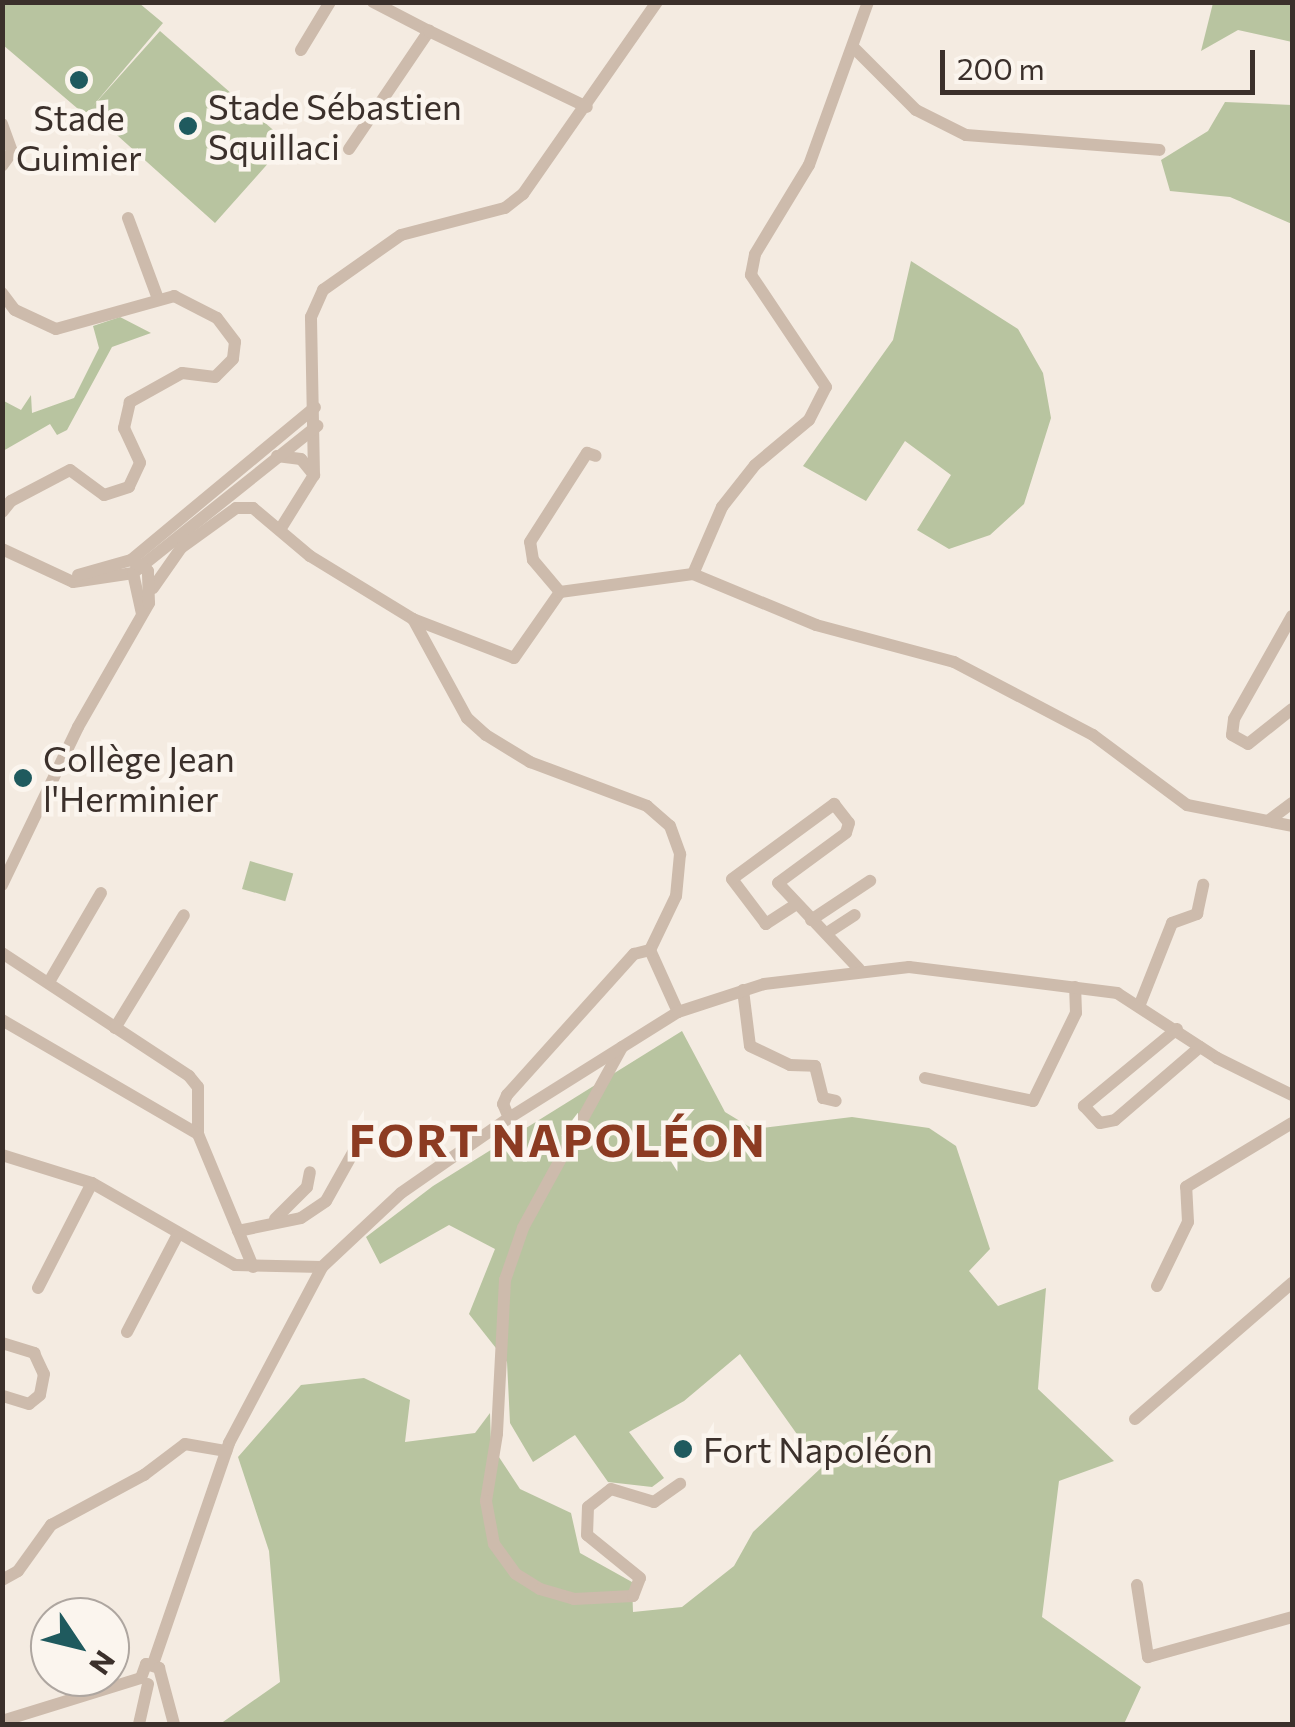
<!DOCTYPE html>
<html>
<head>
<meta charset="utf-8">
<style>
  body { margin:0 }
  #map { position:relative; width:1295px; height:1727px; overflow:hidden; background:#f4ebe1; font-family:Commissioner,sans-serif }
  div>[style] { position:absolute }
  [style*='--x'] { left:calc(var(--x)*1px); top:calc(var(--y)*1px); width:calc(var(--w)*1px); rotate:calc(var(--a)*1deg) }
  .green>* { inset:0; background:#b8c4a0; transform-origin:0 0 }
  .minor>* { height:12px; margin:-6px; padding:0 6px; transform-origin:6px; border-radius:6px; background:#cdbbac }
  .dots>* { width:28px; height:28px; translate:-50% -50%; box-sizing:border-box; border:5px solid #fbf5ee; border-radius:50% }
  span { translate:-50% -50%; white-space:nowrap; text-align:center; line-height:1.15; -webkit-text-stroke:9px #fbf5ee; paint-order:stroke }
  .poi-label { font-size:35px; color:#3b302b }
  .left { translate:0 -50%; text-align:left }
  .district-label { font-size:45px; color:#8c3b22; font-weight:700; letter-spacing:2.5px }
  .frame { position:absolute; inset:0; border:5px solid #3b302b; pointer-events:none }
  .north { position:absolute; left:30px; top:1597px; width:100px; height:100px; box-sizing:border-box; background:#fbf5ee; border:2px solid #aea6a0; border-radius:50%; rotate:125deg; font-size:28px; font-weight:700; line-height:40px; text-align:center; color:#3b302b }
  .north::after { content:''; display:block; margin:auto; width:35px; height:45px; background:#1f5a5e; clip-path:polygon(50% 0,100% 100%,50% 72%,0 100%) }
  .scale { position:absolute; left:940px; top:50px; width:315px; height:45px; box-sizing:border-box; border:5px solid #3b302b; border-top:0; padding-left:12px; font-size:30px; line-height:35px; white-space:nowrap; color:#3b302b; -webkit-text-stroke:8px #fbf5ee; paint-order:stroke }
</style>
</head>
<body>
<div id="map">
  <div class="green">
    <div style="clip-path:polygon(3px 2px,139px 3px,163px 23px,92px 107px,160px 31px,287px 142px,215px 223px,89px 110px,84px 114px,3px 45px)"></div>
    <div style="clip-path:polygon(1213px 3px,1292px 3px,1292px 42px,1238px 30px,1201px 51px)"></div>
    <div style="clip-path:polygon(1225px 102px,1292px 105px,1292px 224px,1230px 197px,1170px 191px,1161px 160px,1208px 131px)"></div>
    <div style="clip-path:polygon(911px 261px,1018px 329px,1043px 373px,1051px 418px,1024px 504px,990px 535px,949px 549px,917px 530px,951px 475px,905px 441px,866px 501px,803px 466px,893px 340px)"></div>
    <div style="clip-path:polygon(120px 317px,151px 333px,112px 347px,67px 430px,57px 435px,50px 424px,3px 451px,2px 400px,21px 410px,31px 395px,32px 413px,74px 398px,99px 348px,93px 326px)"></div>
    <div style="left:250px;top:861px;width:45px;height:29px;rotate:16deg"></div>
    <div style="clip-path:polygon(682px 1031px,725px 1112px,753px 1129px,852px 1117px,929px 1128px,956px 1146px,990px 1249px,969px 1271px,998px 1306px,1046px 1288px,1038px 1389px,1114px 1461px,1059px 1481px,1042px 1617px,1141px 1687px,1124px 1724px,220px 1724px,280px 1682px,269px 1551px,238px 1457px,301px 1385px,364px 1378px,410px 1400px,405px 1442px,475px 1433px,490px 1413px,491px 1445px,520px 1489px,571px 1513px,580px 1553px,632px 1582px,633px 1612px,682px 1607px,734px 1566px,753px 1532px,821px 1468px,740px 1354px,684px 1401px,629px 1432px,664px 1478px,652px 1487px,608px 1482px,575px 1435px,533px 1462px,510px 1423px,507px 1362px,469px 1314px,495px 1249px,449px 1225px,380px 1264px,366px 1237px,433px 1186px)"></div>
  </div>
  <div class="minor">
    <div style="--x:373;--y:2;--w:63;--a:27.4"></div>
    <div style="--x:853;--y:47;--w:89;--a:45"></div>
    <div style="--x:916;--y:110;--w:56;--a:26.6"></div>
    <div style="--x:966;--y:135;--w:194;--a:4.4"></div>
    <div style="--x:301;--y:50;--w:56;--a:-58.9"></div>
    <div style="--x:2;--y:124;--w:30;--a:70"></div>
    <div style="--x:12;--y:152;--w:17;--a:126"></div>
    <div style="--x:349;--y:149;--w:143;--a:-55.9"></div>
    <div style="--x:429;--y:31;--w:175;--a:25.7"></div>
    <div style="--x:128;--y:218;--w:83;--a:69.6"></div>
    <div style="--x:2;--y:293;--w:21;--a:53"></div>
    <div style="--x:15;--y:310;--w:45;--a:24.9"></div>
    <div style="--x:56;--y:329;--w:123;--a:-15.6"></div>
    <div style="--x:174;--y:296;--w:48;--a:27.1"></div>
    <div style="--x:217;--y:318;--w:30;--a:53"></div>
    <div style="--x:235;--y:342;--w:17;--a:97"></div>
    <div style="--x:233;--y:359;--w:25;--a:135"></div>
    <div style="--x:215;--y:377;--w:33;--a:-173"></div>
    <div style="--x:182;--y:373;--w:60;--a:150.9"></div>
    <div style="--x:130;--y:402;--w:27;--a:103"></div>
    <div style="--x:124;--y:428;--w:38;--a:65"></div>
    <div style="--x:140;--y:463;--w:26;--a:115"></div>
    <div style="--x:129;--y:487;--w:26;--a:162"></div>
    <div style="--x:104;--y:495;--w:42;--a:-143.7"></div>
    <div style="--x:70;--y:470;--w:67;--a:152.3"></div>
    <div style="--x:11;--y:501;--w:14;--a:129"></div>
    <div style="--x:277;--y:456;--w:24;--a:7"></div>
    <div style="--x:301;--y:459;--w:21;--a:51"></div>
    <div style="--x:281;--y:528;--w:62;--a:-58.1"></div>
    <div style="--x:314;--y:475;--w:158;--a:-91.1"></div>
    <div style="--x:311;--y:317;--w:30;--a:-66"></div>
    <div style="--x:323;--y:290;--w:95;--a:-35.2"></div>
    <div style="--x:401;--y:235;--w:107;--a:-14.6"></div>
    <div style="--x:505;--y:208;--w:23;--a:-38"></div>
    <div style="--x:523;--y:194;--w:234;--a:-55.1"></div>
    <div style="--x:2;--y:549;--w:78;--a:24.9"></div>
    <div style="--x:73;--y:582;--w:61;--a:-8.5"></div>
    <div style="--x:133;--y:573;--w:236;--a:-38.6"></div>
    <div style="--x:133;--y:573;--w:42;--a:77.6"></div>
    <div style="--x:693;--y:574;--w:73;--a:-66.6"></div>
    <div style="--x:722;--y:507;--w:53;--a:-51.8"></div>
    <div style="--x:755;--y:465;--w:70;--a:-39.8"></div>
    <div style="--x:809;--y:420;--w:37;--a:-63"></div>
    <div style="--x:826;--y:387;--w:135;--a:-123.8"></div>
    <div style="--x:751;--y:275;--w:21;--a:-79"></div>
    <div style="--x:755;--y:254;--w:104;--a:-58.8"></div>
    <div style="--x:809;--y:165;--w:173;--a:-70.1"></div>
    <div style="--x:78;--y:575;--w:55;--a:-15.8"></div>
    <div style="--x:131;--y:560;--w:239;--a:-39.7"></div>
    <div style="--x:153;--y:588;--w:49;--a:-55"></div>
    <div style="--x:181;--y:548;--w:68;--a:-36"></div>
    <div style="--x:236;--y:508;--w:17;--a:0"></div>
    <div style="--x:253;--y:508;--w:75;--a:40.1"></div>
    <div style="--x:310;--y:556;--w:121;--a:31.5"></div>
    <div style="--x:413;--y:619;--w:108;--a:21.1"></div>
    <div style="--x:514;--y:658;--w:80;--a:-55.1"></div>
    <div style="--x:560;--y:592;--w:134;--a:-7.7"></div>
    <div style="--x:693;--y:574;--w:133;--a:22.5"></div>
    <div style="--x:816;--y:625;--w:143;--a:15"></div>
    <div style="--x:954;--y:662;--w:157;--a:27.7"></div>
    <div style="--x:1093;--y:735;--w:117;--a:36.7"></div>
    <div style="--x:1187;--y:805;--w:107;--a:11.3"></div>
    <div style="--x:560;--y:592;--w:42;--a:-130.2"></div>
    <div style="--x:533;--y:560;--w:18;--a:-99"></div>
    <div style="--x:530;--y:542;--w:106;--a:-57.4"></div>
    <div style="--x:587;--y:453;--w:9;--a:18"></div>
    <div style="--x:1292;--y:616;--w:118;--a:119.4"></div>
    <div style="--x:1234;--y:719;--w:16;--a:97"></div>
    <div style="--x:1232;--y:735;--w:18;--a:29"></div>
    <div style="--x:1248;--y:744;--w:56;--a:-38.5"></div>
    <div style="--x:413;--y:619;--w:113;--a:61.4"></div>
    <div style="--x:467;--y:718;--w:25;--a:42"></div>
    <div style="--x:486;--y:735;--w:52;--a:31.5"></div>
    <div style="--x:530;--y:762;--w:125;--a:20.6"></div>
    <div style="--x:647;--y:806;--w:30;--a:41"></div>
    <div style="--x:670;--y:826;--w:30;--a:70"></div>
    <div style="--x:680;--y:854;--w:42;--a:95.4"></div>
    <div style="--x:676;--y:896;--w:60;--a:115.7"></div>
    <div style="--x:650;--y:950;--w:68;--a:65.7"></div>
    <div style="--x:1268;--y:821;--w:30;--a:-37"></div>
    <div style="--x:2;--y:885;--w:175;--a:-64.3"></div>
    <div style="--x:78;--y:727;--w:143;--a:-60.2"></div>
    <div style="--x:149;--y:603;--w:32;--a:-92"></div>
    <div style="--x:148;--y:571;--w:20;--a:-147"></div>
    <div style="--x:795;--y:905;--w:35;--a:147"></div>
    <div style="--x:766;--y:924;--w:56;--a:-127.1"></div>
    <div style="--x:732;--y:879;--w:127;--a:-36.3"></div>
    <div style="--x:834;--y:804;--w:24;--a:52"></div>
    <div style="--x:849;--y:823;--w:10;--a:107"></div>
    <div style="--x:846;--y:833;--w:84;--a:143.7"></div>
    <div style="--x:778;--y:883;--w:118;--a:46.7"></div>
    <div style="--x:811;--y:920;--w:71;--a:-33.5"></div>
    <div style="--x:827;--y:933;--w:33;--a:-33"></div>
    <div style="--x:2;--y:953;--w:224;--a:33.3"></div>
    <div style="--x:189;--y:1076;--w:14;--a:51"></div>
    <div style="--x:198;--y:1087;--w:47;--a:90"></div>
    <div style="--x:49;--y:982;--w:103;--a:-59.7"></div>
    <div style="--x:743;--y:990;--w:56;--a:82.9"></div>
    <div style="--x:750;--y:1046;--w:44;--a:25.4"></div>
    <div style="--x:790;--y:1065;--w:25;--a:2"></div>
    <div style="--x:815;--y:1066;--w:33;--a:76"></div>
    <div style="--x:823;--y:1098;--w:13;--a:13"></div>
    <div style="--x:1140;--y:1004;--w:87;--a:-68.4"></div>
    <div style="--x:1172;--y:923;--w:27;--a:-20"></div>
    <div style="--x:1197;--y:914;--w:30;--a:-78"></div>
    <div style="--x:2;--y:1020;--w:227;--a:30.2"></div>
    <div style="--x:198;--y:1134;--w:144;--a:67.5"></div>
    <div style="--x:115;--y:1028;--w:132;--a:-58.6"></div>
    <div style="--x:1177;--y:1029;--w:121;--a:140.4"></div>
    <div style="--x:1084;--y:1106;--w:23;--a:47"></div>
    <div style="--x:1100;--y:1123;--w:15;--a:-11"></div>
    <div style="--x:1115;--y:1120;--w:112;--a:-40.7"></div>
    <div style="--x:622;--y:1047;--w:206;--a:118.7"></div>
    <div style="--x:523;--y:1228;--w:55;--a:109.1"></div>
    <div style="--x:505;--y:1280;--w:154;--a:93"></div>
    <div style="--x:497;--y:1434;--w:68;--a:99.3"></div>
    <div style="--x:486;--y:1501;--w:44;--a:79.5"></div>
    <div style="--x:494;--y:1544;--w:37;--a:54"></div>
    <div style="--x:516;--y:1574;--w:28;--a:32"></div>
    <div style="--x:540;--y:1589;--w:35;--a:16"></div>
    <div style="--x:574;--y:1599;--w:59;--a:-2.9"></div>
    <div style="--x:633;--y:1596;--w:19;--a:-69"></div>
    <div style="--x:640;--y:1578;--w:68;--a:-140.9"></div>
    <div style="--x:587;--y:1535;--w:28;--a:-88"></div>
    <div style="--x:588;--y:1507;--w:29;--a:-38"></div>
    <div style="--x:611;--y:1489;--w:45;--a:16.8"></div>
    <div style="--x:654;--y:1502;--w:32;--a:-35"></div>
    <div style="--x:925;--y:1078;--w:110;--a:12"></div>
    <div style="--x:1033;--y:1101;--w:98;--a:-64"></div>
    <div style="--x:1076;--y:1013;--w:26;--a:-92"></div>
    <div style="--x:509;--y:1118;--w:15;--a:-113"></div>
    <div style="--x:503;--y:1104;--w:10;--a:-66"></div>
    <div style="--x:507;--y:1095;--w:190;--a:-48"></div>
    <div style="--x:634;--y:954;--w:16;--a:-14"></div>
    <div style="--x:2;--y:1155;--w:94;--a:17.3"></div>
    <div style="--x:92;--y:1183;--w:165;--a:29.8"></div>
    <div style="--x:235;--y:1265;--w:87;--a:1.3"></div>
    <div style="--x:275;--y:1219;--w:45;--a:-45"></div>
    <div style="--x:307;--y:1187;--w:15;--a:-79"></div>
    <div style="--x:238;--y:1231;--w:64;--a:-11.7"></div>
    <div style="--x:301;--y:1218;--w:30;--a:-34"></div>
    <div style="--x:326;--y:1201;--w:57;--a:-60.8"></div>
    <div style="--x:322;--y:1267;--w:108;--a:-43.1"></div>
    <div style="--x:401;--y:1193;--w:131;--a:-34.8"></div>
    <div style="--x:509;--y:1118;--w:199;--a:-32.1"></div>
    <div style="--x:678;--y:1012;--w:90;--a:-18"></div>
    <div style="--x:764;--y:984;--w:146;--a:-6.7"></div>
    <div style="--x:909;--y:967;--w:210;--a:7.1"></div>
    <div style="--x:1117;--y:993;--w:119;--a:33"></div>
    <div style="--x:1217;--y:1058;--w:84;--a:26.3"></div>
    <div style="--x:1157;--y:1286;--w:71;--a:-64.2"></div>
    <div style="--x:1188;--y:1222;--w:35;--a:-93"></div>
    <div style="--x:1186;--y:1187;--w:124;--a:-31.1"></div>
    <div style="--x:38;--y:1288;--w:118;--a:-62.8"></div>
    <div style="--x:127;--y:1332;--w:108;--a:-62.5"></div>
    <div style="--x:2;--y:1343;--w:34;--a:17"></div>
    <div style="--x:34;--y:1353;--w:23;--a:65"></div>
    <div style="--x:44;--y:1374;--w:21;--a:101"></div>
    <div style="--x:40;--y:1395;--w:14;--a:141"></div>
    <div style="--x:29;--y:1404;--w:28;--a:-163"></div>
    <div style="--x:1135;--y:1419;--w:208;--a:-40.9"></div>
    <div style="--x:2;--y:1580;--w:18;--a:-29"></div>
    <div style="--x:18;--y:1571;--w:57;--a:-54.3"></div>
    <div style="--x:51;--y:1525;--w:106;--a:-28.3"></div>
    <div style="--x:144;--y:1475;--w:51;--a:-37.1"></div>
    <div style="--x:185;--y:1444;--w:42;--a:9.7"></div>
    <div style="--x:1137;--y:1585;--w:73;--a:81.3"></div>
    <div style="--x:1148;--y:1657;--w:149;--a:-15.5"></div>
    <div style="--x:153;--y:1664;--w:234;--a:-71"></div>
    <div style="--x:229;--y:1443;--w:199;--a:-62.1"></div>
    <div style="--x:141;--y:1678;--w:15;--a:-70"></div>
    <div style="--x:146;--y:1664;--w:14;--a:17"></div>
    <div style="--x:159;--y:1668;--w:58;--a:75"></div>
    <div style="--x:2;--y:1721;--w:145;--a:-17.2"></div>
    <div style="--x:139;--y:1724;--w:41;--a:-77.3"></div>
  </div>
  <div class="dots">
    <div style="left:79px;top:80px;background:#1f5a5e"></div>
    <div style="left:188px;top:126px;background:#1f5a5e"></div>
    <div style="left:23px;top:778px;background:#1f5a5e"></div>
    <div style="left:683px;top:1449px;background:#1f5a5e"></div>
  </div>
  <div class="poi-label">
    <span class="left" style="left:208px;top:126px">Stade Sébastien<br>Squillaci</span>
    <span style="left:79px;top:137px">Stade<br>Guimier</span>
    <span class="left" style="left:43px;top:778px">Collège Jean<br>l'Herminier</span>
    <span class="left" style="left:703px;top:1449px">Fort Napoléon</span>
  </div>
  <div class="district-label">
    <span style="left:558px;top:1139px">FORT NAPOLÉON</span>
  </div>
  <div class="frame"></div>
  <div class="north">N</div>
  <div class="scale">200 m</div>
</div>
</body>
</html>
